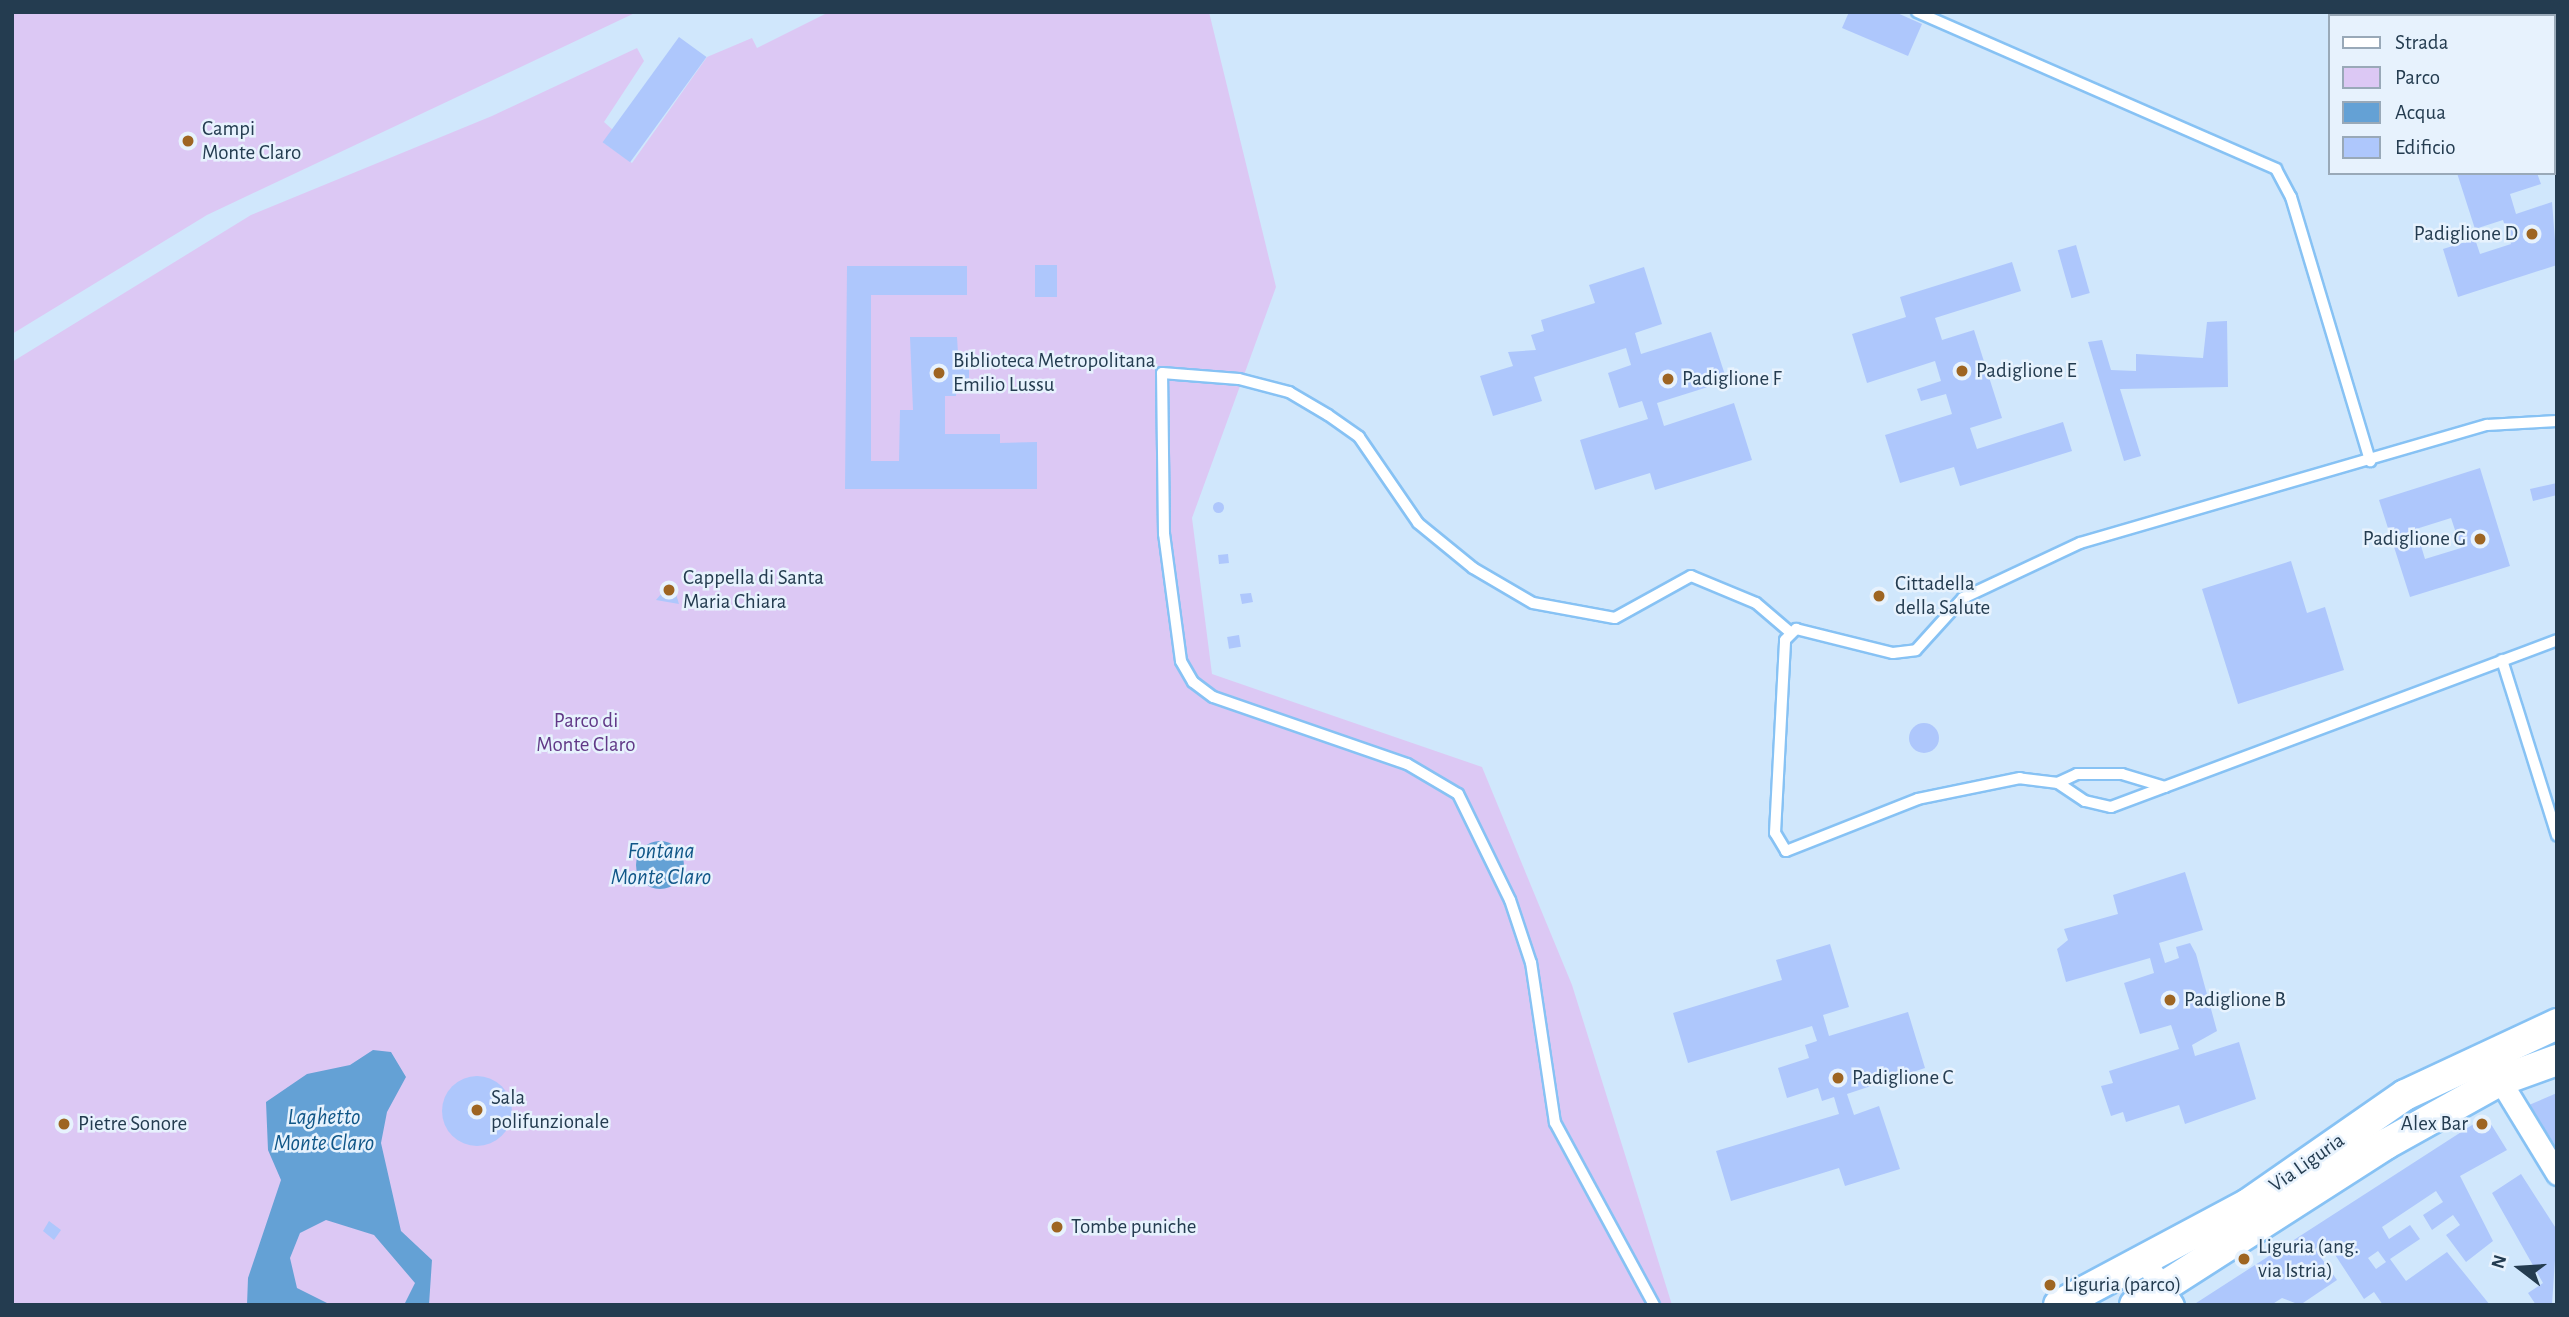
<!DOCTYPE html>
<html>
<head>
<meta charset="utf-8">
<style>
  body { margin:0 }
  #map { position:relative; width:2569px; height:1317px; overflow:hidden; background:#d0e7fc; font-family:"Alegreya Sans",sans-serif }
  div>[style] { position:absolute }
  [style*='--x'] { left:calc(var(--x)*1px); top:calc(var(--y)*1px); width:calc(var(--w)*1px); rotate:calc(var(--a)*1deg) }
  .green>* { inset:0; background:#dcc8f4 }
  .water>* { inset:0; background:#64a1d5 }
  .round { border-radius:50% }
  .building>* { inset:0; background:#aec7fc; transform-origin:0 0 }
  .roads { filter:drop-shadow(2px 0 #87c2f4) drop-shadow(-2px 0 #87c2f4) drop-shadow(0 2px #87c2f4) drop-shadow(0 -2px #87c2f4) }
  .lane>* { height:10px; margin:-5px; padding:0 5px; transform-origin:5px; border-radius:5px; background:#fff }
  .street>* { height:21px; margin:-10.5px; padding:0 10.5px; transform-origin:10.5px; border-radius:10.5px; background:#fff }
  .secondary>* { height:30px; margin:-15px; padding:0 15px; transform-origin:15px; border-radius:15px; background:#fff }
  .dots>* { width:19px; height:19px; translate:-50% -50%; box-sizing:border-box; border:4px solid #e7f2fd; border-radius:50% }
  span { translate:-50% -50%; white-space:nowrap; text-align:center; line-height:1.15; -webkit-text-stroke:5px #e7f2fd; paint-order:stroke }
  .poi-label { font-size:21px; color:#243c50 }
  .left { translate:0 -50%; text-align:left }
  .right { translate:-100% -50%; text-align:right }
  .park-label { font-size:21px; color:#613987 }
  .street-label { font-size:21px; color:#243c50 }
  .water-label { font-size:23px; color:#115788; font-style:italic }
  .frame { position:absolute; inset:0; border:14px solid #243c50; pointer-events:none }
  .legend { position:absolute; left:2328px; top:14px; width:228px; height:161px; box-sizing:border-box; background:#e7f2fd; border:2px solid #99a9b8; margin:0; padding:9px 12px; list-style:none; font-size:21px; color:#243c50 }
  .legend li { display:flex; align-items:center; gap:14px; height:35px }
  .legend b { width:35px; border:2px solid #99a9b8 }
  .north { position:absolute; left:2485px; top:1233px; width:70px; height:70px; -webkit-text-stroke:5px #e7f2fd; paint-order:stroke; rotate:287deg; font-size:19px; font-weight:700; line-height:28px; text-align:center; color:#243c50 }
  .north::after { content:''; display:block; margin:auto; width:24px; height:32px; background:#243c50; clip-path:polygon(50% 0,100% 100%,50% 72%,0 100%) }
</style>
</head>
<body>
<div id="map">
  <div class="green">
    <div style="clip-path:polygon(12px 12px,637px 12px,207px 215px,12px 334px)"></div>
    <div style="clip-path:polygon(829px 12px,1209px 12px,1276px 287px,1192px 518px,1212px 674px,1482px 767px,1572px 985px,1672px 1305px,12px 1305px,12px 362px,251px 215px,492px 116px,637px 48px,644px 61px,604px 122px,613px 130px,604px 143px,632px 163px,707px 57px,752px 38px,757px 48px)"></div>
  </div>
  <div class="water">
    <div class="round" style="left:636px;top:841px;width:48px;height:48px"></div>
    <div style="clip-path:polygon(373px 1050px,391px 1052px,406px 1077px,387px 1112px,381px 1143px,401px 1231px,432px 1260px,429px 1305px,404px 1305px,415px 1283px,374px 1235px,326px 1220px,300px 1233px,290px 1258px,297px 1288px,331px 1305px,247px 1305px,248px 1278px,281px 1180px,268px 1150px,266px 1102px,307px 1074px,350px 1065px)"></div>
  </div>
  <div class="building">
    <div style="clip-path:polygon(1849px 12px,1895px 12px,1922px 24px,1908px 56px,1842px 28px)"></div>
    <div style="clip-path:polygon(2381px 12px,2416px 12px,2413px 16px)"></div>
    <div style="left:679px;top:37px;width:34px;height:130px;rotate:36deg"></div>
    <div style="clip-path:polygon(2457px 173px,2537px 173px,2541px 184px,2510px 194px,2516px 214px,2552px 202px,2557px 265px,2458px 297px,2443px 249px,2475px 239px,2480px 254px,2511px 244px,2503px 220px,2475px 229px)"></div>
    <div style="left:2076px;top:245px;width:50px;height:19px;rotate:74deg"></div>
    <div style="clip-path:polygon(2012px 262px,2021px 291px,1935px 318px,1942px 340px,1974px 330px,2002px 418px,1970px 428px,1977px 449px,2063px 422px,2072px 451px,1960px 486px,1954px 467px,1900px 483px,1885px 435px,1952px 414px,1946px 394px,1921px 401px,1917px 389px,1941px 381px,1935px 361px,1867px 383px,1852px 334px,1906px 317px,1900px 297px)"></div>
    <div style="left:1035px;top:265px;width:22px;height:32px"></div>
    <div style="clip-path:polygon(847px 266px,967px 266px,967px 295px,871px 295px,871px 461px,899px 461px,900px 410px,913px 410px,910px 337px,957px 337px,958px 353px,969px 353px,969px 380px,957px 380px,956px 396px,945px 396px,945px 434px,1000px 434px,1000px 443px,1037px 442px,1037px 489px,845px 489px)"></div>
    <div style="clip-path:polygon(1644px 267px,1662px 324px,1635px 333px,1641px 354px,1711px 332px,1727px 381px,1657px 403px,1664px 426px,1734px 403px,1752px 460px,1655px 490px,1650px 473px,1595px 490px,1580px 440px,1648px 419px,1642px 401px,1619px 408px,1608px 373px,1631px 365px,1626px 348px,1534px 377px,1542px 401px,1493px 416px,1480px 376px,1513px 366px,1508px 352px,1536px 350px,1531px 335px,1544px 331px,1541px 320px,1595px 303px,1589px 285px)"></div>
    <div style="clip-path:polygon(2227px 321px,2228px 387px,2120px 389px,2141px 456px,2124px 461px,2088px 342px,2102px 340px,2111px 370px,2136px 371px,2136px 354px,2203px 358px,2207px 322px)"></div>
    <div style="clip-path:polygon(evenodd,2480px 468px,2510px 566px,2410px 597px,2379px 500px,2480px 468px,2451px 518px,2461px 548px,2425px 559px,2416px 529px,2451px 518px)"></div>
    <div style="clip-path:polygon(2557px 483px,2557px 495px,2533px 501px,2530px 489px)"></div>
    <div class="round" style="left:1212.5px;top:501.5px;width:11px;height:11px"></div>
    <div style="left:1228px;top:554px;width:9px;height:10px;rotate:84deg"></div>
    <div style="clip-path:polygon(2291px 561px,2307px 613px,2325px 607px,2344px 670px,2238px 704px,2202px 589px)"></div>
    <div style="clip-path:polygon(672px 581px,679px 604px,656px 600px)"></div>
    <div style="clip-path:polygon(1251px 593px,1253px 602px,1242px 604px,1240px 594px)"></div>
    <div style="left:1239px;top:635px;width:12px;height:12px;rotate:81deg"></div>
    <div class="round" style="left:1909px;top:723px;width:30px;height:30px"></div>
    <div style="clip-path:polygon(2185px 872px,2203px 930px,2159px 943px,2165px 963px,2179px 958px,2176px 947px,2190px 943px,2196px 954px,2217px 1031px,2192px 1045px,2195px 1056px,2239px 1042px,2256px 1099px,2185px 1124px,2179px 1105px,2126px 1122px,2123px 1112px,2111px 1116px,2101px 1086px,2113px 1083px,2109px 1071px,2179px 1049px,2171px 1025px,2140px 1034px,2124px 983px,2154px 973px,2150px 958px,2066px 982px,2057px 949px,2068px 940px,2064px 929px,2118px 914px,2113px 895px)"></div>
    <div style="clip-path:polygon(1830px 944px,1849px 1007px,1823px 1015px,1829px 1036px,1908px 1012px,1925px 1068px,1847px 1094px,1854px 1115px,1879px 1106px,1900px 1169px,1845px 1186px,1839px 1168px,1731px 1201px,1716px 1151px,1839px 1114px,1834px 1097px,1822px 1101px,1818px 1088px,1787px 1098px,1778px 1068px,1809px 1058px,1805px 1045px,1817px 1041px,1812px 1026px,1688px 1063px,1673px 1013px,1782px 980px,1776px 960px)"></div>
    <div class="round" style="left:442px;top:1076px;width:70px;height:70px"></div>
    <div style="clip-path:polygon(2557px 1093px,2557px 1148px,2529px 1105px)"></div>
    <div style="clip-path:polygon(evenodd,2486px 1116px,2507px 1150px,2460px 1176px,2493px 1241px,2466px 1262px,2446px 1235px,2460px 1225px,2453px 1215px,2432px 1230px,2423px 1215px,2443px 1202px,2436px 1191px,2382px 1227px,2389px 1239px,2410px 1225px,2420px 1239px,2390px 1259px,2406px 1281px,2447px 1252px,2490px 1305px,2383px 1305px,2374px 1292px,2364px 1299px,2326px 1241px,2315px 1249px,2337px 1280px,2300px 1305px,2282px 1298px,2271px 1305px,2193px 1305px,2486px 1116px,2378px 1251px,2386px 1262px,2376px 1269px,2368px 1258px,2378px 1251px)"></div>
    <div style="clip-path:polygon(2521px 1174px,2557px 1230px,2552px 1305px,2536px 1305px,2528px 1293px,2543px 1283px,2492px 1193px)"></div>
    <div style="clip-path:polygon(49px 1221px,61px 1230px,54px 1240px,43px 1231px)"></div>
  </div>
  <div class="roads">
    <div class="lane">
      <div style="--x:1917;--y:12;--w:392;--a:23.6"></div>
      <div style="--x:2276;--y:169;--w:32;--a:62"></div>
      <div style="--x:2291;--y:197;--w:276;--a:73.3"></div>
      <div style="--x:2502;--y:660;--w:184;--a:72.6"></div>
      <div style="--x:2058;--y:783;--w:32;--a:34"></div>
      <div style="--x:2085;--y:801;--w:27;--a:13"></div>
      <div style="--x:2111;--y:807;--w:476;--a:-20.5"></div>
      <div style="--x:2165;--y:787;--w:45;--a:-163.2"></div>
      <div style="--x:2122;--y:774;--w:45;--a:180"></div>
      <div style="--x:2077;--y:774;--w:21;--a:155"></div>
      <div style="--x:2058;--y:783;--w:38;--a:-173"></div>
      <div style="--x:2020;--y:778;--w:104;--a:168.4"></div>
      <div style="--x:1918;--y:799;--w:142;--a:158.5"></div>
      <div style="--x:1786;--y:851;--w:21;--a:-121"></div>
      <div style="--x:1775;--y:833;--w:193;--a:-87"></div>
      <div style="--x:1785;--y:640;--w:16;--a:-45"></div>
      <div style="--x:1796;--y:629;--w:100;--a:13.9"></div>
      <div style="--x:1893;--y:653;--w:23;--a:-7"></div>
      <div style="--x:1916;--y:650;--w:70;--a:-47.9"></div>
      <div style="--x:1963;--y:598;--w:129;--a:-25.2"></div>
      <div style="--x:2080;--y:543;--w:424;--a:-16.2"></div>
      <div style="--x:2487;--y:425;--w:70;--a:-3.3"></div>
      <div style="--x:1654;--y:1305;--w:207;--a:-118.5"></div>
      <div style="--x:1555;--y:1123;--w:162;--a:-98.5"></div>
      <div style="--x:1531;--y:963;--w:66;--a:-108.4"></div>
      <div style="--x:1510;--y:900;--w:118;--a:-116.1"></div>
      <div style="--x:1458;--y:794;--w:59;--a:-149.5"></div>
      <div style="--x:1407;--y:764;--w:205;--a:-160.9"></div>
      <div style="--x:1213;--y:697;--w:25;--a:-143"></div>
      <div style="--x:1193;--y:682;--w:24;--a:-120"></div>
      <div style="--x:1181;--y:661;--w:128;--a:-97.6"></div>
      <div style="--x:1164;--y:534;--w:161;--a:-90.7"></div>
      <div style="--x:1162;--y:373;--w:77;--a:4.5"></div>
      <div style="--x:1239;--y:379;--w:52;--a:14.6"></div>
      <div style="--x:1289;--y:392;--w:45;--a:30.5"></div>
      <div style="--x:1328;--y:415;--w:38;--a:35"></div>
      <div style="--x:1359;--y:437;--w:104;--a:55.5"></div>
      <div style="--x:1418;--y:523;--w:71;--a:39.3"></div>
      <div style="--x:1473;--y:568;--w:69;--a:30.3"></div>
      <div style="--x:1533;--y:603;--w:83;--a:10.4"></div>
      <div style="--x:1615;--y:618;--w:87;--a:-28.9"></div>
      <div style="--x:1691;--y:576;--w:70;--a:22.6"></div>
      <div style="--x:1756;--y:603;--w:45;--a:40.5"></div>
    </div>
    <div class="street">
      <div style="--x:2493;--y:1069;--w:123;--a:58.6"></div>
      <div style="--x:2145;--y:1261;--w:52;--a:57.5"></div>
    </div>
    <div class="secondary">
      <div style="--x:2059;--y:1305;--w:214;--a:-28.1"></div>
      <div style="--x:2248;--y:1204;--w:191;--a:-34.8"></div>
      <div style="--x:2405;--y:1095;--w:168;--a:-25"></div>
      <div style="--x:2135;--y:1305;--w:298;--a:-32.7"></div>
      <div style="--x:2386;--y:1144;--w:129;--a:-29.1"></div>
      <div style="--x:2499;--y:1081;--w:62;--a:-19.9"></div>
    </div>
  </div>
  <div class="dots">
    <div style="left:188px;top:141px;background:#9e6522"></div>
    <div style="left:2532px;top:234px;background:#9e6522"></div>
    <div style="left:1962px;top:371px;background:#9e6522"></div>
    <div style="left:939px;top:373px;background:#9e6522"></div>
    <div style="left:1668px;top:379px;background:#9e6522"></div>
    <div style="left:2480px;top:539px;background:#9e6522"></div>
    <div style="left:669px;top:590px;background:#9e6522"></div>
    <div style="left:1879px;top:596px;background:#9e6522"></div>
    <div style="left:2170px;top:1000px;background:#9e6522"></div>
    <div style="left:1838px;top:1078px;background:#9e6522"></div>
    <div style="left:477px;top:1110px;background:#9e6522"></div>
    <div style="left:64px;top:1124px;background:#9e6522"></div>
    <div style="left:2482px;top:1124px;background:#9e6522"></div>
    <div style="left:1057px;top:1227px;background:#9e6522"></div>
    <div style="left:2244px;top:1259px;background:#9e6522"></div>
    <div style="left:2050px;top:1285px;background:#9e6522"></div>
  </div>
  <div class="poi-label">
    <span class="left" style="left:202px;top:141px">Campi<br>Monte Claro</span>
    <span class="right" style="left:2518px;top:234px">Padiglione D</span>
    <span class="left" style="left:953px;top:373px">Biblioteca Metropolitana<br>Emilio Lussu</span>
    <span class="left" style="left:1976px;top:371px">Padiglione E</span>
    <span class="left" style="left:1682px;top:379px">Padiglione F</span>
    <span class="right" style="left:2466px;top:539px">Padiglione G</span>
    <span class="left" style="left:683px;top:590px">Cappella di Santa<br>Maria Chiara</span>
    <span class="left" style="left:1895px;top:596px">Cittadella<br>della Salute</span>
    <span class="left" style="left:2184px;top:1000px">Padiglione B</span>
    <span class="left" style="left:1852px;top:1078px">Padiglione C</span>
    <span class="left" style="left:491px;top:1110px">Sala<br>polifunzionale</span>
    <span class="left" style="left:78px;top:1124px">Pietre Sonore</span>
    <span class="right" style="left:2468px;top:1124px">Alex Bar</span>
    <span class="left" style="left:1071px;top:1227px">Tombe puniche</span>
    <span class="left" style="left:2258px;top:1259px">Liguria (ang.<br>via Istria)</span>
    <span class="left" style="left:2064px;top:1285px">Liguria (parco)</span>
  </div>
  <div class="park-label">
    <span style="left:586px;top:733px">Parco di<br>Monte Claro</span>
  </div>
  <div class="street-label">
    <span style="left:2307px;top:1163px;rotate:-35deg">Via Liguria</span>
  </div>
  <div class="water-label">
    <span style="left:661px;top:865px">Fontana<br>Monte Claro</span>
    <span style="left:324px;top:1131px">Laghetto<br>Monte Claro</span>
  </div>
  <div class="frame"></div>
  <ul class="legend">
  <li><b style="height:9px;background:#fff"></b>Strada</li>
  <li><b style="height:19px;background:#dcc8f4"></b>Parco</li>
  <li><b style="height:19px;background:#64a1d5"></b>Acqua</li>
  <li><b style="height:19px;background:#aec7fc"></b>Edificio</li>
  </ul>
  <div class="north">N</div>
</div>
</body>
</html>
